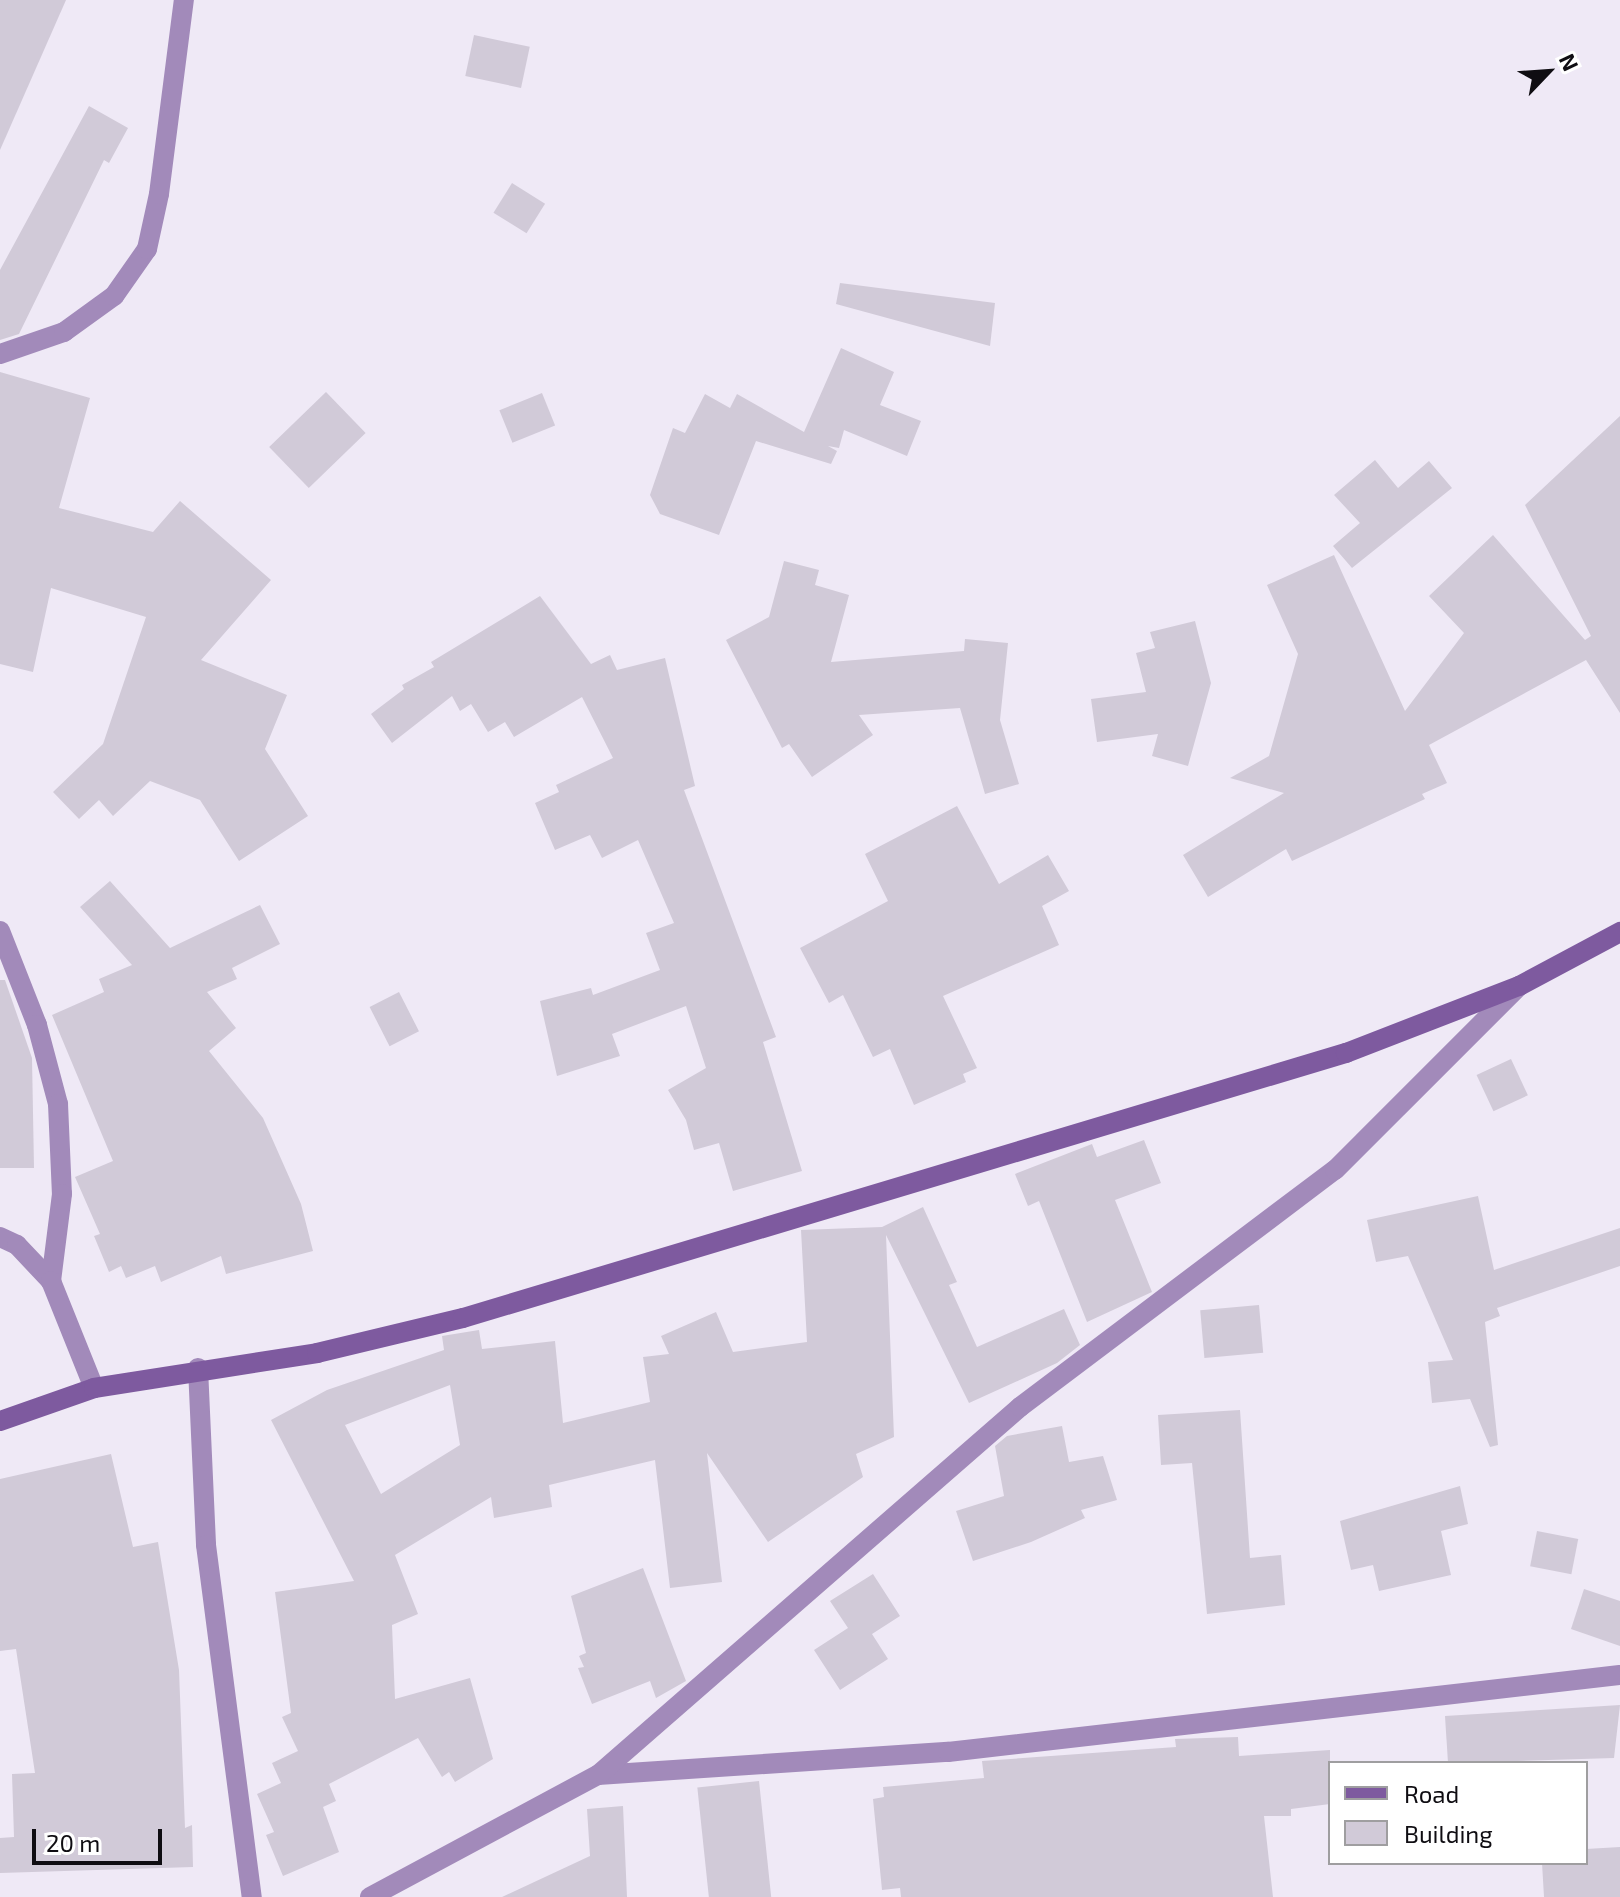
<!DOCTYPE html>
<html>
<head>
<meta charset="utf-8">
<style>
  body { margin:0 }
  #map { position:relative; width:1620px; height:1897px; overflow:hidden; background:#efe9f6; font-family:"Exo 2",sans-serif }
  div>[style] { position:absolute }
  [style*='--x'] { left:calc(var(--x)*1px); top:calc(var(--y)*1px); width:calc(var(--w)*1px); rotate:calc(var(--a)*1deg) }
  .building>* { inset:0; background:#d1cad8; transform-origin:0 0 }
  .minor>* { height:20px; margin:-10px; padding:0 10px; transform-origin:10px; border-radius:10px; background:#a28aba }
  .secondary>* { height:20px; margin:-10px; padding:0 10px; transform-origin:10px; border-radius:10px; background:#7e5a9f }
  span { translate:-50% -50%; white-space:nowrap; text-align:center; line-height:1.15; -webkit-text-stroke:7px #fff; paint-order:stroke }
  .legend { position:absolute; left:1328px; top:1761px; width:260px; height:104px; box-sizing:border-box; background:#fff; border:2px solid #9f9ea0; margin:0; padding:10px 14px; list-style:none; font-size:24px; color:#0f0d12 }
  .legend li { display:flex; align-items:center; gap:16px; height:40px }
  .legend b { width:40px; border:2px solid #9f9ea0 }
  .north { position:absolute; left:1508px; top:32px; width:80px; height:80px; -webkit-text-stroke:6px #fff; paint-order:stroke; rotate:65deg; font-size:22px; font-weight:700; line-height:32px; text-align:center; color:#0f0d12 }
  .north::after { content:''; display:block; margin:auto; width:28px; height:36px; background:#0f0d12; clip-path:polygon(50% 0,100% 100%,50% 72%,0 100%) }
  .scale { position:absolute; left:32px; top:1829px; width:130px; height:36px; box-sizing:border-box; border:4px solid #0f0d12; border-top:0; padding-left:10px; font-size:24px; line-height:28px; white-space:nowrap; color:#0f0d12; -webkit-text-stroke:6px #fff; paint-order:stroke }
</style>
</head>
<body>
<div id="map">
  <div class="building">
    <div style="clip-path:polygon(0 0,66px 0,0 150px)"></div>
    <div style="left:474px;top:35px;width:57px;height:42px;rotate:12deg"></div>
    <div style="clip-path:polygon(89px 106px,128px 128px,109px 163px,104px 160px,19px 334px,0 340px,0 270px)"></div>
    <div style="left:512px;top:183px;width:39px;height:35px;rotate:32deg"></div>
    <div style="clip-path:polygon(840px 283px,995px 303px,990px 346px,836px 304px)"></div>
    <div style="clip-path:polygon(841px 348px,894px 372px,880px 405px,921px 421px,907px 456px,844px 430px,839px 448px,828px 446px,837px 451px,831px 464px,756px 441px,719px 535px,660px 514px,650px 495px,673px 428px,685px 433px,705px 394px,730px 408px,737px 394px,804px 432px)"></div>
    <div style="clip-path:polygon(0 372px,90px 398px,59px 508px,153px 532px,180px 501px,271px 580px,201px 660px,287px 695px,265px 749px,308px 816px,239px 861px,200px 800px,150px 781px,113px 816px,99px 800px,79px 819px,53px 792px,103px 744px,146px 617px,51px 588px,33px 672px,0 664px)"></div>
    <div style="left:326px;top:392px;width:57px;height:79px;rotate:46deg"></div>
    <div style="left:542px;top:393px;width:35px;height:46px;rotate:68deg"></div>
    <div style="clip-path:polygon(1620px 416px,1620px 713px,1586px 660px,1429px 745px,1447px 783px,1422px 794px,1425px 799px,1292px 861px,1286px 849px,1208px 897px,1183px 855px,1284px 793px,1230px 778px,1269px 756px,1298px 654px,1267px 585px,1334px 555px,1405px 711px,1464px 633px,1429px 596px,1493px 535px,1585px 640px,1591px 636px,1525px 505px)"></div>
    <div style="clip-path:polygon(1375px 460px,1398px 488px,1429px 461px,1452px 488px,1352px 568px,1333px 546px,1360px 523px,1334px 495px)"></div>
    <div style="clip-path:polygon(784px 561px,819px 570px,815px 585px,849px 595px,831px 662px,964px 651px,965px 639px,1008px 643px,1000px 720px,1019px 784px,985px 794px,960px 708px,859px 715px,873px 735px,812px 777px,789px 744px,782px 748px,726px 640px,769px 617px)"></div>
    <div style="clip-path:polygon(540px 596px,591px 664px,610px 655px,617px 670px,665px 658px,695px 786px,684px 790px,776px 1037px,763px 1042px,802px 1171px,733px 1191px,719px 1143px,694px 1150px,686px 1120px,668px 1090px,706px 1068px,686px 1006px,612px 1034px,620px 1056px,557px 1076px,540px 1001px,591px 988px,593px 995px,660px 970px,646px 933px,674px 923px,638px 840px,602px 858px,590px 835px,555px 850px,535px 803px,559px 792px,556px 785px,613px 758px,582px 697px,514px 737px,505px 722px,488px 732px,471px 704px,460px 711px,452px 696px,392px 743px,371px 714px,404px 689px,402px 685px,434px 667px,431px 662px)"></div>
    <div style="clip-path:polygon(1195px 621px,1211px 683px,1188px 766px,1152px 756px,1158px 734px,1097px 742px,1091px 699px,1146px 692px,1136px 653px,1155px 648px,1150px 632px)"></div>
    <div style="clip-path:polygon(957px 806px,999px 884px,1048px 855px,1069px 891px,1042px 906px,1059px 945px,943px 996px,977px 1068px,963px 1074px,966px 1082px,914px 1105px,890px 1049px,873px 1057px,843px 995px,829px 1003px,800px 948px,888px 901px,865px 854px)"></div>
    <div style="clip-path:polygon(110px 881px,170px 948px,260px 905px,280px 944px,232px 968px,237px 979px,207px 992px,236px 1028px,209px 1051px,263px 1118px,301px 1204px,313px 1251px,226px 1274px,221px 1256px,161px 1282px,155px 1266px,126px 1278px,121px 1266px,109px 1272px,94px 1236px,100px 1234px,75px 1177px,113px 1161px,52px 1015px,104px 992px,99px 979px,132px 965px,80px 907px)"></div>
    <div style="clip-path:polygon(0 980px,5px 980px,32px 1058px,34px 1168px,0 1168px)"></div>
    <div style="left:399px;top:992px;width:44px;height:33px;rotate:63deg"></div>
    <div style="left:1511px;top:1059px;width:40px;height:38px;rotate:65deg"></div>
    <div style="clip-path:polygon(1144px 1140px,1161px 1183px,1115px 1200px,1152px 1292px,1087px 1322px,1039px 1201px,1028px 1206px,1015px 1174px,1092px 1144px,1097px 1157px)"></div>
    <div style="clip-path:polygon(1478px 1196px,1494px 1270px,1620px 1228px,1620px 1266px,1497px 1308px,1500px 1316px,1485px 1322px,1498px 1445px,1490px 1447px,1470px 1399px,1432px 1403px,1428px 1362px,1453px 1360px,1408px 1256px,1376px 1262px,1367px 1220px)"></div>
    <div style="clip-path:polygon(evenodd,923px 1207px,957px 1282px,949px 1285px,977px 1347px,1064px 1309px,1080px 1345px,1057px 1363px,969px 1403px,886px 1235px,894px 1437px,856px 1454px,863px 1477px,768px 1542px,707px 1453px,722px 1582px,670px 1588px,655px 1460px,549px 1485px,552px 1507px,494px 1518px,491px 1497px,395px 1555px,418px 1614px,392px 1625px,395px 1699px,470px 1678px,493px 1759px,455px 1782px,449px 1772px,442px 1777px,418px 1738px,329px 1784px,336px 1801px,323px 1807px,339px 1852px,283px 1876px,266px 1835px,274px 1832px,257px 1794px,281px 1783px,272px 1763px,298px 1751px,282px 1717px,291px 1713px,275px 1592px,354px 1581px,271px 1420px,327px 1390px,444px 1350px,442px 1336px,479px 1330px,482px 1349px,555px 1341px,563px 1423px,650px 1402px,643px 1357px,669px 1354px,661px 1336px,716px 1312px,733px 1352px,807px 1342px,801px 1230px,882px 1227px,923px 1207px,450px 1385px,460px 1445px,381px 1494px,345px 1425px,450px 1385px)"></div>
    <div style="left:1259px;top:1305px;width:48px;height:59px;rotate:85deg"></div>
    <div style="clip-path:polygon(1240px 1410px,1250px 1558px,1281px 1555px,1285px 1605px,1207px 1614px,1192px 1463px,1161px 1465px,1158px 1415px)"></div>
    <div style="clip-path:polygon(1062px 1426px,1069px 1462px,1103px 1456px,1117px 1500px,1081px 1510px,1085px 1518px,1031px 1542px,973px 1561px,956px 1511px,1004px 1496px,995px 1446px,1007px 1436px)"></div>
    <div style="clip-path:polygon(111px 1454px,133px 1547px,158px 1542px,179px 1670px,185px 1828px,192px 1825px,193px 1867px,0 1873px,0 1838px,14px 1837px,12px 1774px,35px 1773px,16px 1649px,0 1651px,0 1479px)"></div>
    <div style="clip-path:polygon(1460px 1486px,1468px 1524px,1441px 1531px,1451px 1575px,1379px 1591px,1373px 1565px,1351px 1570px,1340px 1521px)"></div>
    <div style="left:1537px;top:1531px;width:42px;height:36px;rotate:11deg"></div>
    <div style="clip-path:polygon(643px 1568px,686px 1681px,656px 1698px,650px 1681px,592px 1704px,578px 1668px,584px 1667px,579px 1656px,586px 1653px,571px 1596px)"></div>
    <div style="clip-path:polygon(873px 1574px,900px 1616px,872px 1634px,888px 1659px,840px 1690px,814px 1650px,848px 1628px,830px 1601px)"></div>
    <div style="clip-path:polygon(1584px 1589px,1620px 1601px,1620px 1646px,1571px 1629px)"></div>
    <div style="clip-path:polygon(1620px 1705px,1614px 1758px,1448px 1763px,1445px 1716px)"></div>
    <div style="clip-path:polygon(1238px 1737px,1239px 1756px,1330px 1750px,1330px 1804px,1291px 1809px,1291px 1816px,1264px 1816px,1273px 1897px,901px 1897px,900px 1888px,882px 1890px,873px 1799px,884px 1797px,883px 1787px,984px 1778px,982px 1761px,1176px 1747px,1175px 1739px)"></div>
    <div style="left:759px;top:1781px;width:117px;height:62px;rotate:84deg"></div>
    <div style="clip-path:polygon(623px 1806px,627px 1897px,502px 1897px,590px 1856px,587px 1809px)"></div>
    <div style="clip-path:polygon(1620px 1847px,1620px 1897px,1544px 1897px,1542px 1863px,1586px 1863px,1586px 1849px)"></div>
  </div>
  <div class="minor">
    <div style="--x:0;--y:354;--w:68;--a:-19"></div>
    <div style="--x:64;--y:332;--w:62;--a:-35.8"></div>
    <div style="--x:114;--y:296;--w:57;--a:-54.9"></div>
    <div style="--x:147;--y:249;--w:56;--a:-77.7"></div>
    <div style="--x:159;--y:194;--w:196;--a:-82.7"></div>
    <div style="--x:0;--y:931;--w:101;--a:68.5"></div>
    <div style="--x:37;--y:1025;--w:82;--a:75.1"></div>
    <div style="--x:58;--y:1104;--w:90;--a:87.5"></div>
    <div style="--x:62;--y:1194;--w:88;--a:97.2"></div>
    <div style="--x:0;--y:1237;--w:19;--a:25"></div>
    <div style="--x:17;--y:1245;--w:50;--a:46.6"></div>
    <div style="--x:51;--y:1281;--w:115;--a:68.1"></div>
    <div style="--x:198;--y:1368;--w:177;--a:87.4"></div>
    <div style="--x:206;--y:1545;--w:355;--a:82.6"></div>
    <div style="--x:598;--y:1775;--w:351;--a:-3.8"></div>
    <div style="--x:948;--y:1752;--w:676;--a:-6.54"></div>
    <div style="--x:370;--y:1897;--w:259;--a:-28.2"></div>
    <div style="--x:598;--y:1775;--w:560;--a:-41.09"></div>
    <div style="--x:1020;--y:1407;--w:394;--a:-37"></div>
    <div style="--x:1335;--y:1170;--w:260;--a:-45"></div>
  </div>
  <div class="secondary">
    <div style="--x:0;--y:1421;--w:100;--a:-19.3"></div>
    <div style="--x:94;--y:1388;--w:226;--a:-8.9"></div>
    <div style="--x:317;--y:1353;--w:150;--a:-13.5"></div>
    <div style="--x:463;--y:1318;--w:922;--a:-16.71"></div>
    <div style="--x:1346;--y:1053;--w:186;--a:-21.2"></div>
    <div style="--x:1519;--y:986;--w:115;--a:-28.1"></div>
  </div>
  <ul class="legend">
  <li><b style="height:10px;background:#7e5a9f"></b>Road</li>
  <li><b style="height:22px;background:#d1cad8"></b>Building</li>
  </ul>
  <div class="north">N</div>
  <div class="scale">20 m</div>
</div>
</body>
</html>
